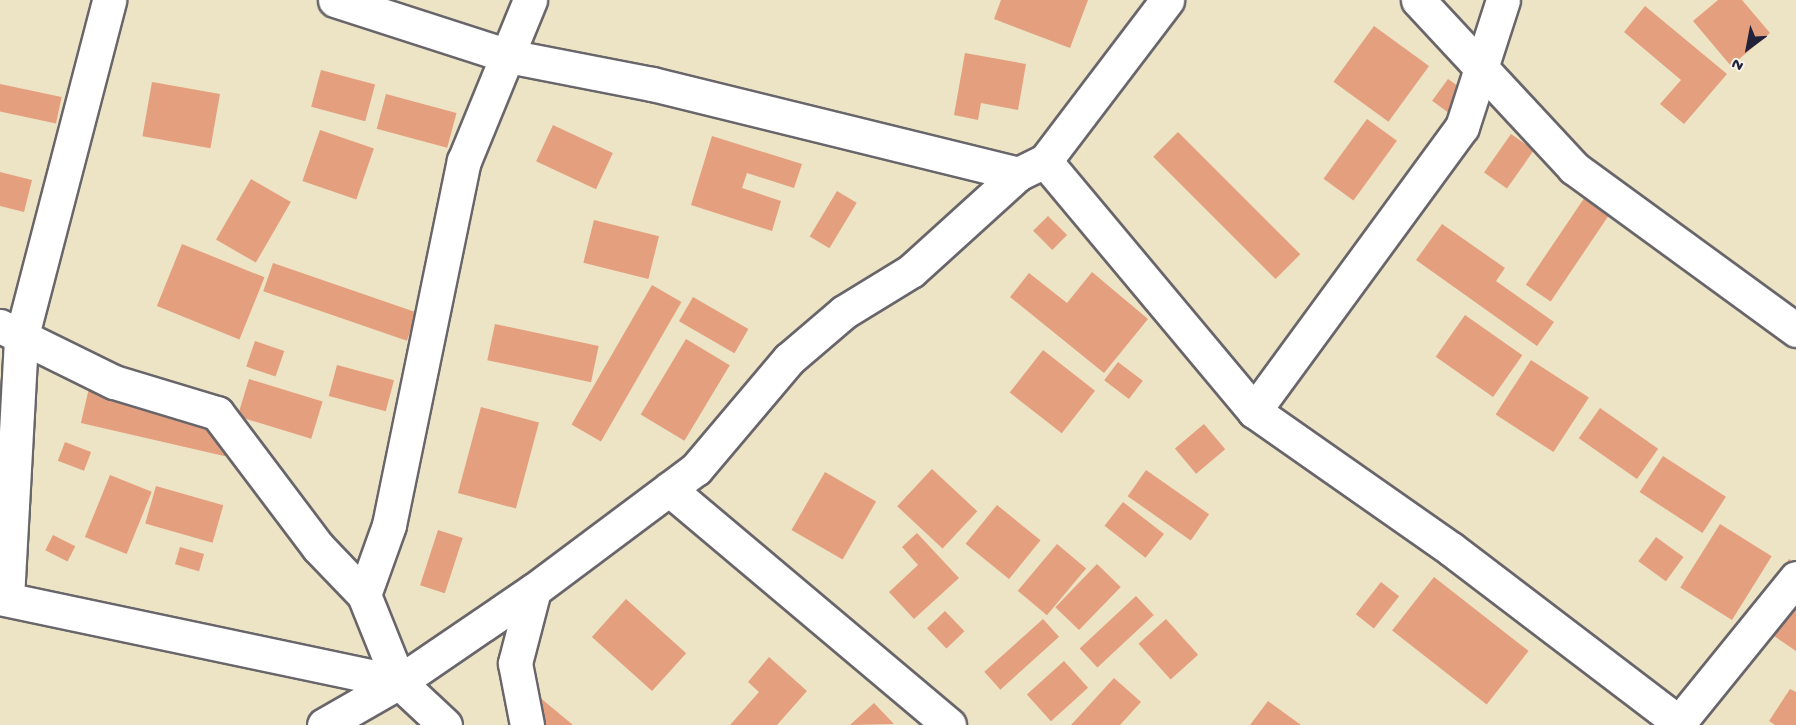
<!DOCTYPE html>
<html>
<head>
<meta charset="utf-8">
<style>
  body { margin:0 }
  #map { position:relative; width:1796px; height:725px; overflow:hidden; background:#ede3c5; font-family:"Gochi Hand",sans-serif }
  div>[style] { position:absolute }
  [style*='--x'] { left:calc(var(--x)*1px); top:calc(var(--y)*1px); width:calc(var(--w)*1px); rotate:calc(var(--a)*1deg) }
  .building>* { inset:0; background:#e4a07e; transform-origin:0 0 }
  .roads { filter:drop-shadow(2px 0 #69666b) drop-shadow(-2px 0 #69666b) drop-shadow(0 2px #69666b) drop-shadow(0 -2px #69666b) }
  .minor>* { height:33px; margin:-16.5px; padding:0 16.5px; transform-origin:16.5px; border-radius:16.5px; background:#fff }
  span { translate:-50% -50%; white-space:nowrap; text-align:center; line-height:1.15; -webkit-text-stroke:5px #f7f3e8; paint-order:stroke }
  .north { position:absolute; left:1718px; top:18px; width:60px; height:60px; -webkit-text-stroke:4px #f7f3e8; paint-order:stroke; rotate:212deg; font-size:16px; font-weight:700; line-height:24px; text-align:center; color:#22223b }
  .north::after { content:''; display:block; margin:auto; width:21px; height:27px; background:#22223b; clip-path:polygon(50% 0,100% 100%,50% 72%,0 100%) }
</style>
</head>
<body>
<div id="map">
  <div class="building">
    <div style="clip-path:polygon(1001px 0,1088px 0,1070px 48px,994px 19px)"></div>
    <div style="clip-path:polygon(1718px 0,1742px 0,1770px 33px,1731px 66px,1693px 21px)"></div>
    <div style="clip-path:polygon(1645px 6px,1727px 74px,1684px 124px,1660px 104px,1681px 80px,1624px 32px)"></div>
    <div style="left:1374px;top:26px;width:68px;height:69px;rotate:36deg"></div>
    <div style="clip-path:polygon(965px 53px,1026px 64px,1018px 110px,981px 103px,978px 120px,954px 115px)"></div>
    <div style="left:321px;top:70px;width:56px;height:38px;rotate:15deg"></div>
    <div style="left:1448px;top:79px;width:24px;height:27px;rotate:36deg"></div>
    <div style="left:152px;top:82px;width:69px;height:55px;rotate:10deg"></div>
    <div style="left:0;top:84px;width:63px;height:27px;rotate:12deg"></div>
    <div style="left:386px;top:94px;width:73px;height:36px;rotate:15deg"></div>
    <div style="left:1367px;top:119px;width:37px;height:74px;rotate:36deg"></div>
    <div style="left:553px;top:125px;width:66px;height:40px;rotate:25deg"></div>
    <div style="left:320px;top:130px;width:57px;height:54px;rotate:19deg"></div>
    <div style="left:1178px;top:132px;width:173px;height:35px;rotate:45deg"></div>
    <div style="left:1511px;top:134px;width:28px;height:47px;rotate:35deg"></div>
    <div style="clip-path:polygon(712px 136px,802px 164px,794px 188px,747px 173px,742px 188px,781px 201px,772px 231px,691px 205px)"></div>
    <div style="clip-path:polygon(0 172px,32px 180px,24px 212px,0 206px)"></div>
    <div style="left:251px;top:179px;width:46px;height:70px;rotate:30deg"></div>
    <div style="left:837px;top:191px;width:23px;height:53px;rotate:31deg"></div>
    <div style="left:1589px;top:191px;width:30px;height:113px;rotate:34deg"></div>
    <div style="left:1048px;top:216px;width:27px;height:21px;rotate:45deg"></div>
    <div style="left:594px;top:220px;width:67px;height:44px;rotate:14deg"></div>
    <div style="clip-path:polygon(1442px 224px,1505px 268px,1496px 281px,1554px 322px,1537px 346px,1416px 260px)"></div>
    <div style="left:182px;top:244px;width:89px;height:67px;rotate:22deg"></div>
    <div style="left:273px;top:263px;width:152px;height:30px;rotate:19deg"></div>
    <div style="clip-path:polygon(1092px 272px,1148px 319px,1104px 373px,1010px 297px,1029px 273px,1067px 303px)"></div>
    <div style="left:652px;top:285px;width:34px;height:161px;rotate:30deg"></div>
    <div style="left:693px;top:297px;width:64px;height:28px;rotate:30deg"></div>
    <div style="left:1465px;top:315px;width:70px;height:51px;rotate:35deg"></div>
    <div style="left:495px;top:324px;width:106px;height:37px;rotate:12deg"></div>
    <div style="left:686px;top:339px;width:51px;height:88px;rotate:31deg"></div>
    <div style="left:255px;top:341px;width:31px;height:27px;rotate:19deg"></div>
    <div style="left:1043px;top:350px;width:66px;height:54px;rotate:38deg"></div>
    <div style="left:1531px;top:360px;width:69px;height:65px;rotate:33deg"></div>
    <div style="left:1118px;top:362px;width:31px;height:23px;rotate:37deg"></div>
    <div style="left:337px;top:365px;width:59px;height:32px;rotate:15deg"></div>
    <div style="left:249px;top:379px;width:77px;height:39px;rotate:17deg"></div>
    <div style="left:89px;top:388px;width:148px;height:36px;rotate:13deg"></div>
    <div style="left:481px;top:407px;width:60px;height:89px;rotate:15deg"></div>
    <div style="left:1600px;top:408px;width:71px;height:37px;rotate:35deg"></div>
    <div style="left:1204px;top:424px;width:33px;height:38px;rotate:50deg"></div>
    <div style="left:65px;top:442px;width:28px;height:20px;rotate:21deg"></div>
    <div style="left:1663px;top:456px;width:75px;height:43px;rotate:33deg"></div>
    <div style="left:932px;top:469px;width:62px;height:51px;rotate:43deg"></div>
    <div style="left:1146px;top:470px;width:77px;height:32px;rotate:35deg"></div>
    <div style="left:825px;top:472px;width:59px;height:67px;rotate:30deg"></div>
    <div style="left:110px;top:475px;width:45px;height:67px;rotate:22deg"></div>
    <div style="left:156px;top:486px;width:70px;height:39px;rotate:16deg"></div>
    <div style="left:1123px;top:502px;width:52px;height:30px;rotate:38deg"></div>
    <div style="left:997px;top:505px;width:56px;height:50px;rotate:39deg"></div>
    <div style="left:1720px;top:524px;width:61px;height:75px;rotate:32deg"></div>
    <div style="left:438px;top:530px;width:26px;height:58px;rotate:18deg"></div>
    <div style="clip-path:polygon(917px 533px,959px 578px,914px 619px,889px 592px,918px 565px,902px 547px)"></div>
    <div style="left:53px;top:535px;width:25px;height:17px;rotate:27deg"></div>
    <div style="left:1656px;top:537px;width:34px;height:30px;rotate:36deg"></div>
    <div style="left:1057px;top:544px;width:38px;height:61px;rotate:40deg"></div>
    <div style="left:180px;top:547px;width:25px;height:18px;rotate:16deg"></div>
    <div style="clip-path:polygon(1789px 559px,1796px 564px,1796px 651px,1749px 619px)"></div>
    <div style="left:1097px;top:564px;width:33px;height:60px;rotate:44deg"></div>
    <div style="left:1434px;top:577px;width:120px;height:68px;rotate:38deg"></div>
    <div style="left:1381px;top:582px;width:23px;height:41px;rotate:38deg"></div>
    <div style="left:1136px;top:596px;width:26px;height:77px;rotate:47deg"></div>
    <div style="left:626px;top:599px;width:81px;height:51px;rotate:42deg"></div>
    <div style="left:945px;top:611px;width:28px;height:25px;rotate:46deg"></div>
    <div style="left:1043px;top:619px;width:24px;height:79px;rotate:48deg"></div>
    <div style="left:1166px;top:619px;width:48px;height:37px;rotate:48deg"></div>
    <div style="clip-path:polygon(769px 657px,807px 691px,777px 725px,730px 725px,759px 692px,748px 682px)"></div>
    <div style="left:1064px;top:661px;width:36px;height:50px;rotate:48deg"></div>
    <div style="clip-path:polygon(1114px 678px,1141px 702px,1120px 725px,1071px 725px)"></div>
    <div style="clip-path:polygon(1790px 689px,1796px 692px,1796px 725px,1775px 725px,1769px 721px)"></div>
    <div style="clip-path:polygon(538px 696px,573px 725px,527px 725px)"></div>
    <div style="clip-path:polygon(1268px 701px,1301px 725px,1250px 725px)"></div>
    <div style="clip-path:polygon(874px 703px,894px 724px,850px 725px)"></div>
  </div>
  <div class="roads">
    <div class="minor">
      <div style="--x:335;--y:0;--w:182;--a:17.9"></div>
      <div style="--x:508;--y:56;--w:147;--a:11"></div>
      <div style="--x:652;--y:84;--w:377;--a:13.8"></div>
      <div style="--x:1418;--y:0;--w:229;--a:47.1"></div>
      <div style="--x:1574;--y:168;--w:275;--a:36.1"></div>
      <div style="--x:1045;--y:161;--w:326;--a:50.1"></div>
      <div style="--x:1254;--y:411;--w:241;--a:35"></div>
      <div style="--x:1451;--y:549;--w:285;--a:37.3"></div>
      <div style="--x:0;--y:326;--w:127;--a:26.2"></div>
      <div style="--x:114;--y:382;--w:108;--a:16.8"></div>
      <div style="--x:217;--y:413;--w:168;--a:53"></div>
      <div style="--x:318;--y:547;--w:66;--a:46.2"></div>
      <div style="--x:364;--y:595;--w:94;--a:68.1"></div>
      <div style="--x:399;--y:682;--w:63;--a:43.1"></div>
      <div style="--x:1254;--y:411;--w:352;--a:-53.8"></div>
      <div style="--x:1462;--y:127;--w:133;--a:-72.1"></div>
      <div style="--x:669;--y:489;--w:366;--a:40.1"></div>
      <div style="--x:364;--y:595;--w:74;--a:-70.3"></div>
      <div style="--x:389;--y:525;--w:372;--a:-78.4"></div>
      <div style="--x:464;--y:161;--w:174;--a:-67.7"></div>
      <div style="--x:0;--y:598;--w:408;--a:11.9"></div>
      <div style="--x:7;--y:598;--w:259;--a:-86.9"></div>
      <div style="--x:21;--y:339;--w:350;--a:-75.4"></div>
      <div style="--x:324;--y:725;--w:86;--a:-29.8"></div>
      <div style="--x:399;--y:682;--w:163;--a:-34.3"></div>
      <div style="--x:534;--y:590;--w:202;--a:-36.8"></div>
      <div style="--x:696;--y:469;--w:144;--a:-49.8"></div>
      <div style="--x:789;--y:359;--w:72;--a:-40.5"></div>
      <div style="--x:844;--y:312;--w:79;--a:-31.5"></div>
      <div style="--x:911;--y:271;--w:144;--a:-42.2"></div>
      <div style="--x:1018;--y:174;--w:30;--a:-26"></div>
      <div style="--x:1045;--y:161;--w:202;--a:-52.8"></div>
      <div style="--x:527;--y:725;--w:63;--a:-101"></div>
      <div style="--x:515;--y:663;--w:75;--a:-75.4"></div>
      <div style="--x:1677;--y:725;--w:189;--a:-51"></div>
    </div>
  </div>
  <div class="north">N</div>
</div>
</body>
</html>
